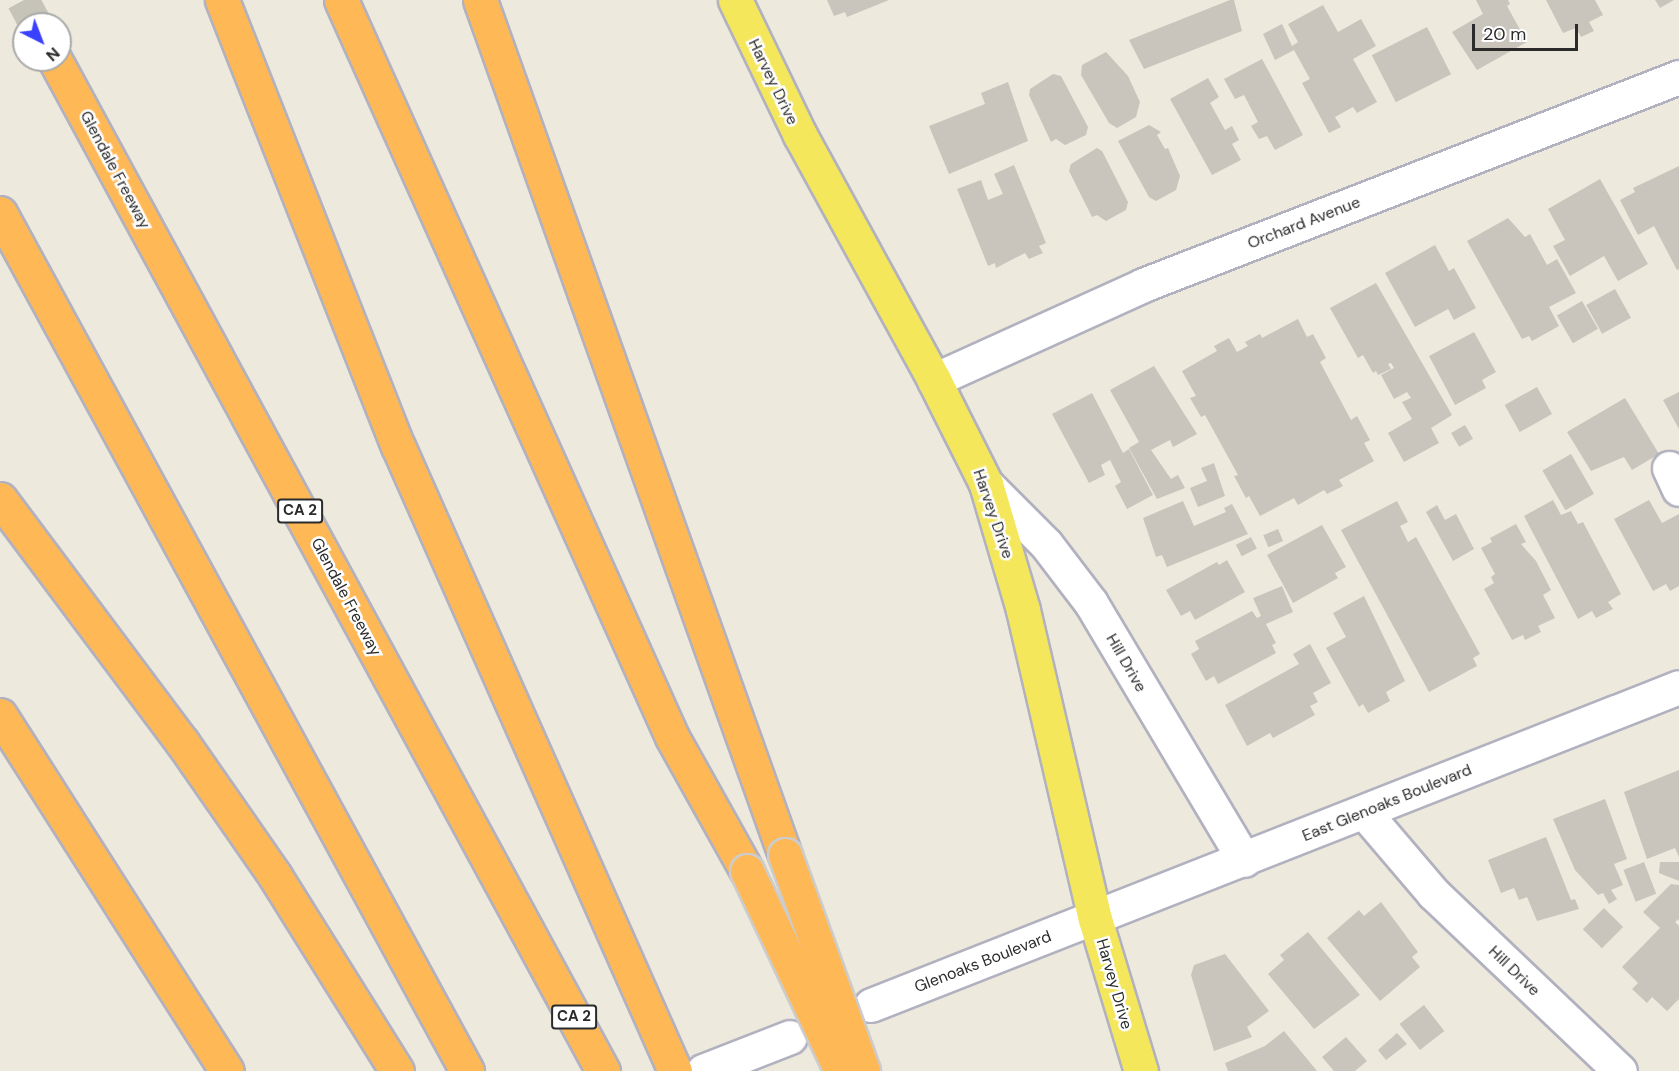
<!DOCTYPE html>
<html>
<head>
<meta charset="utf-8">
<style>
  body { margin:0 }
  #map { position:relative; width:1679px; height:1071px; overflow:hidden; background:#ede9dd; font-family:"DM Sans",sans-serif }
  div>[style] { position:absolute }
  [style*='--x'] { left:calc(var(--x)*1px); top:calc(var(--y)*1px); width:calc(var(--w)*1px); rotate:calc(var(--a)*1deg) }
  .building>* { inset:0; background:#c9c5bc; transform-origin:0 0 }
  .highway-tunnel>* { height:33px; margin-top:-16.5px; transform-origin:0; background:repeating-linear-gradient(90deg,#c6c3b9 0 33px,transparent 0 49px) }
  .roads { filter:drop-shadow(2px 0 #b1b1bf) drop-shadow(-2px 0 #b1b1bf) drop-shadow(0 2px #b1b1bf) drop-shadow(0 -2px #b1b1bf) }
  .minor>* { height:33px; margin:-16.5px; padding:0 16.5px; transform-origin:16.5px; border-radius:16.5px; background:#fff }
  .major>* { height:33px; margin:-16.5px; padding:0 16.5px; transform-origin:16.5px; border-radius:16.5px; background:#f4e75b }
  .highway>* { height:33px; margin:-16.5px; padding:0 16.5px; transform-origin:16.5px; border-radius:16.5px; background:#ffb856 }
  .bridges { filter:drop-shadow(2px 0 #ccc) drop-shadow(-2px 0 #ccc) drop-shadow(0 2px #ccc) drop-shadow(0 -2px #ccc) }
  .highway-bridge>* { height:33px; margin:-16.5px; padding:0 16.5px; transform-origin:16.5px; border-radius:16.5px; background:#ffb856 }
  span { translate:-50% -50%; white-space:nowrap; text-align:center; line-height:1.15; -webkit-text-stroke:5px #fff; paint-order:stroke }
  .shield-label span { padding:2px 4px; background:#fff; border:2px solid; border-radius:4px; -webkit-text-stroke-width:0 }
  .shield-label { font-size:15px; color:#2b2b2b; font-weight:700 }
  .street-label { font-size:16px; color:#2b2b2b }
  .north { position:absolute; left:12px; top:12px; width:60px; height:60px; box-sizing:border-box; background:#fff; border:2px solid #aaa; border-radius:50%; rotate:138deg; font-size:16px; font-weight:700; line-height:24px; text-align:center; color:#2b2b2b }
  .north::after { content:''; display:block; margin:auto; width:21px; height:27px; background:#3941fe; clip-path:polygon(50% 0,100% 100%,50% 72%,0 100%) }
  .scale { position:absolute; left:1472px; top:24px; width:106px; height:27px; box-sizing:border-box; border:3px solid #2b2b2b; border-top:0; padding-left:8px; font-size:18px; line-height:21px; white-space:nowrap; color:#2b2b2b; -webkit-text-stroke:4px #fff; paint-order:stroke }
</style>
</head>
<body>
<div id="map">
  <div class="building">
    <div style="clip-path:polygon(827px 0,889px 0,847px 17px,845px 12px,834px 16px)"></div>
    <div style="clip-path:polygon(1230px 0,1234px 0,1242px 31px,1144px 69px,1129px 40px)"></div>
    <div style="clip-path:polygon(1476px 0,1508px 0,1510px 4px,1507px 6px,1527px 42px,1477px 70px,1452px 32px,1483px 14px)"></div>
    <div style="clip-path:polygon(1546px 0,1595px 0,1603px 15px,1589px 22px,1594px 31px,1581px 37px,1576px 28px,1563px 33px)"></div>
    <div style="clip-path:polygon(1655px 0,1674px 0,1660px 8px)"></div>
    <div style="clip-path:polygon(1323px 5px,1338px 32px,1361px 19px,1376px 46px,1353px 59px,1377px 102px,1357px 113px,1353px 107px,1335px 117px,1341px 127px,1329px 133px,1302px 83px,1310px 79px,1294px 50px,1275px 60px,1263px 34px,1282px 24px,1292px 46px,1298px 42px,1288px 24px)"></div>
    <div style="left:1427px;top:27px;width:53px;height:62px;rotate:63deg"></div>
    <div style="clip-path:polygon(1106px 52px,1128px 76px,1140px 102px,1136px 117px,1117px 128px,1109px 123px,1081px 75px,1082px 65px)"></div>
    <div style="clip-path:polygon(1262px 59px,1303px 135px,1275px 150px,1267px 136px,1259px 139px,1251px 126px,1258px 122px,1244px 95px,1235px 99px,1224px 79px)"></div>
    <div style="clip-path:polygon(1053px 74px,1061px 76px,1088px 127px,1086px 135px,1065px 145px,1056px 139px,1051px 142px,1029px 95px,1030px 89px)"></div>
    <div style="clip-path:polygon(1208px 78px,1219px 97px,1210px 103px,1225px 130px,1232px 126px,1239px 140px,1232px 144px,1241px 160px,1212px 175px,1170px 99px)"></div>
    <div style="clip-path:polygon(1008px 82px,1028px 141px,949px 174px,929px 126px,985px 104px,981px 93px)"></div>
    <div style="clip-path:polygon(1149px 125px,1161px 132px,1157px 135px,1165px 149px,1168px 148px,1180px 176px,1176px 190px,1156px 201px,1149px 197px,1118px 141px)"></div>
    <div style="clip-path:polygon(1097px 148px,1102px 151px,1128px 202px,1126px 210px,1106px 221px,1097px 215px,1092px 217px,1069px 171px,1071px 164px)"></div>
    <div style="clip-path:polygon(1014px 165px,1046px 243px,1039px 246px,1043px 253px,1029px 259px,1025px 253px,996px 268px,995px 263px,988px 266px,957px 189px,981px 180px,988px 200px,1003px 194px,994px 174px)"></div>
    <div style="clip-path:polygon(1679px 166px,1679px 269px,1677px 270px,1654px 226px,1638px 235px,1620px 200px,1635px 192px,1633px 188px)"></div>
    <div style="clip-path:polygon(1600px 179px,1648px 264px,1618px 281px,1604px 256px,1570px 276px,1553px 246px,1565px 240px,1548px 209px)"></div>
    <div style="clip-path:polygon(1508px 218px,1525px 237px,1530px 234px,1547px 265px,1557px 259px,1576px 293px,1549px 307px,1559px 326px,1532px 341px,1529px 336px,1522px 339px,1467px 241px)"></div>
    <div style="clip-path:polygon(1435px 245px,1449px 271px,1454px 268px,1476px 308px,1454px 320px,1448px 309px,1415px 327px,1385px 273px)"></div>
    <div style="clip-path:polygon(1376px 283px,1452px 415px,1431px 428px,1439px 443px,1404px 462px,1388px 433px,1412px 419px,1402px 402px,1411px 398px,1407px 392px,1394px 399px,1381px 375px,1394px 368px,1391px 363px,1388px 364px,1391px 369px,1378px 375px,1376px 371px,1373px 373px,1363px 355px,1358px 358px,1330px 308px)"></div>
    <div style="left:1615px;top:289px;width:33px;height:33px;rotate:61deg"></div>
    <div style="left:1582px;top:301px;width:32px;height:29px;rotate:60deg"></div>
    <div style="clip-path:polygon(1298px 319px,1307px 337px,1313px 334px,1326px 358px,1320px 362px,1351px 420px,1357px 416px,1370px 440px,1364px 443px,1374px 461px,1339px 480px,1343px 486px,1327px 494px,1324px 490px,1298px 505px,1294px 498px,1260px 516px,1249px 496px,1246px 498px,1234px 476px,1238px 475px,1205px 415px,1201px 417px,1190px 398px,1196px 396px,1182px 371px,1217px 351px,1214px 346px,1229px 338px,1237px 352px,1248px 346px,1245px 342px,1260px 334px,1262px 338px)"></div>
    <div style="clip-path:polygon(1474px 332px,1496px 372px,1482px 380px,1486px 388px,1455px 405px,1429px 356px)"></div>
    <div style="clip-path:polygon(1154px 366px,1197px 434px,1173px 447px,1170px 440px,1151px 450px,1171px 479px,1178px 475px,1185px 488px,1157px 499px,1129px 448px,1139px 442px,1110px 390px)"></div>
    <div style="left:1537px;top:387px;width:31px;height:37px;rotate:61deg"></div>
    <div style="clip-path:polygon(1679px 392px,1679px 429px,1663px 400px)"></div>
    <div style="clip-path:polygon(1092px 393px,1123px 453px,1129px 449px,1153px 495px,1127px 509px,1115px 486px,1121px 482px,1110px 460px,1101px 465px,1105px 475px,1089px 483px,1052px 414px)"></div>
    <div style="clip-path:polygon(1625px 398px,1659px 454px,1632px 470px,1624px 457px,1591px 471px,1567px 432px)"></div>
    <div style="left:1465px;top:425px;width:16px;height:16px;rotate:60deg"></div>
    <div style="left:1571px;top:454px;width:46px;height:33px;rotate:60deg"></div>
    <div style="clip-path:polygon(1214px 463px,1225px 496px,1198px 507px,1190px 488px,1207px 481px,1201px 468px)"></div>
    <div style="clip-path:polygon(1553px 500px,1561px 515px,1571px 511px,1578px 524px,1583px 522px,1621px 594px,1608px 602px,1613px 609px,1596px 618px,1592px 611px,1578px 619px,1524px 516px)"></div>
    <div style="clip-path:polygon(1649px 500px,1662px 523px,1679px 514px,1679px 586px,1670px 591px,1666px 584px,1653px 591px,1614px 519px)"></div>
    <div style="clip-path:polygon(1183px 501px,1194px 526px,1226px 512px,1224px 508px,1232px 504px,1248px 534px,1167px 567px,1162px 555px,1156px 557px,1143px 518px)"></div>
    <div style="clip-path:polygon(1397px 501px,1408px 522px,1400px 526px,1408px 542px,1416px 537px,1480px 654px,1473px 658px,1477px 666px,1429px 692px,1341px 530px)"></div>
    <div style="clip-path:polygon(1437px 505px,1445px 520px,1456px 514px,1474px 549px,1453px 561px,1426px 512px)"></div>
    <div style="clip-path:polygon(1516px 524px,1526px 542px,1521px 544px,1536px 561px,1551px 590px,1543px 595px,1555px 618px,1538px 626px,1541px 632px,1525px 640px,1523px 635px,1512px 640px,1484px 589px,1494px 583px,1491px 577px,1495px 574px,1481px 548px,1492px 542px,1490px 538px)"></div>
    <div style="clip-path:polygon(1322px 525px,1346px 567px,1335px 573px,1338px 578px,1293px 603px,1267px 555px)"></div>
    <div style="left:1278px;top:529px;width:13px;height:16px;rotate:67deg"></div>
    <div style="left:1251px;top:537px;width:13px;height:17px;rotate:63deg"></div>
    <div style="clip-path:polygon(1227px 560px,1245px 592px,1195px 620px,1190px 611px,1181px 616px,1166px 590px,1217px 562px,1219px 565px)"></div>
    <div style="clip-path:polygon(1282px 586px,1293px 612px,1266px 624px,1276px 643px,1272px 645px,1276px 653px,1218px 684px,1214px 676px,1206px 681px,1191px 654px,1199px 649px,1195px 641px,1252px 611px,1257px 618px,1261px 616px,1253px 598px)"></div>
    <div style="clip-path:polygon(1364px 596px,1405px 681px,1386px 692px,1390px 701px,1368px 713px,1363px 704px,1359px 707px,1326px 648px,1346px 637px,1333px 613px)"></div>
    <div style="clip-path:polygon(1310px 644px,1331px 683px,1313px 693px,1318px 702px,1310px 706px,1315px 715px,1273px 738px,1270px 733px,1247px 746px,1225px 705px,1299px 664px,1293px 654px)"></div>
    <div style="clip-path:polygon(1679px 770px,1679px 857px,1675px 848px,1647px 859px,1624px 792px)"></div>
    <div style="clip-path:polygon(1605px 799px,1627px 859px,1614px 864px,1623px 885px,1611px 890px,1617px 899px,1609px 904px,1603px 893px,1598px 895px,1575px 870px,1553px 819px)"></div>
    <div style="clip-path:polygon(1546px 837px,1571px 900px,1575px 899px,1579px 909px,1537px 921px,1527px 897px,1519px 900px,1514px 888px,1501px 893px,1488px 860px)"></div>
    <div style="left:1644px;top:862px;width:34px;height:22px;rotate:69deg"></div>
    <div style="clip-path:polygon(1660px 862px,1679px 862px,1679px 881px,1659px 873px)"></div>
    <div style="clip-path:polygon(1671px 884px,1679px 885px,1679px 919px,1675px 922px,1679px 926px,1679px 999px,1667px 1011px,1652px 997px,1647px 1003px,1632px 989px,1638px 983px,1622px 967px,1660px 928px,1643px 912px)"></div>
    <div style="clip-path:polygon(1381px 902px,1418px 952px,1412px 957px,1420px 967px,1380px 1001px,1327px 938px,1359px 910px,1364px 916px)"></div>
    <div style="left:1604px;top:908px;width:27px;height:30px;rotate:45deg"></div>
    <div style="clip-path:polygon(1308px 932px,1360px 995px,1314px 1029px,1268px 974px,1284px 960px,1280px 955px)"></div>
    <div style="clip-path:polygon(1225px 954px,1269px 1011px,1247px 1027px,1252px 1037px,1214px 1051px,1191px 975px,1194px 965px)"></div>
    <div style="left:1424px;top:1005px;width:33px;height:31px;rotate:52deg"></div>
    <div style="clip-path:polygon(1284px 1031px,1317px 1071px,1228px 1071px,1225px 1063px,1265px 1046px)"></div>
    <div style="clip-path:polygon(1397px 1033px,1407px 1044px,1386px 1060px,1378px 1050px)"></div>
    <div style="clip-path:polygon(1346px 1037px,1367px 1061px,1355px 1071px,1334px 1071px,1322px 1057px)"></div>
  </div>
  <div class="highway-tunnel">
    <div style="--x:23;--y:0;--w:27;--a:62"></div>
  </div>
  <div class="roads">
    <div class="minor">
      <div style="--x:934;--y:380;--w:230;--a:-24.4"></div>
      <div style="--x:1143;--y:285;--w:575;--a:-21.21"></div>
      <div style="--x:1669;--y:468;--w:23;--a:65"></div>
      <div style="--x:986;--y:484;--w:85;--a:45"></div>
      <div style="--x:1046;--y:544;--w:74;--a:52.7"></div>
      <div style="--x:1091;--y:603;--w:299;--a:59.2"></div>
      <div style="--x:1365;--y:813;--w:105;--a:49.6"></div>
      <div style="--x:1433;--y:893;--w:258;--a:43.6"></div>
      <div style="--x:871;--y:1005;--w:868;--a:-21.48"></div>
      <div style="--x:703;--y:1071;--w:93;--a:-21.3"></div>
    </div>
    <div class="major">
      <div style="--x:735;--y:0;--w:150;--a:64.3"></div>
      <div style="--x:800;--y:135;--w:279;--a:61.3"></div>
      <div style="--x:934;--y:380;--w:116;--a:63.4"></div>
      <div style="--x:986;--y:484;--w:131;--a:73.6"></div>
      <div style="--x:1023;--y:610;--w:317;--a:76.9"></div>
      <div style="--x:1095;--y:919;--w:159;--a:73.2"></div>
    </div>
    <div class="highway">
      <div style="--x:222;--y:0;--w:479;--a:68.5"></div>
      <div style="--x:398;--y:446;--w:684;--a:66.1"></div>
      <div style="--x:341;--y:0;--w:808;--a:65.81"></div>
      <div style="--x:672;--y:737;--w:154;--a:60.8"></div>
      <div style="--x:480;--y:0;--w:908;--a:70.37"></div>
      <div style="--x:55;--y:60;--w:1150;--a:61.54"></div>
      <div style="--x:0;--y:213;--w:977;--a:61.44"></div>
      <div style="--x:0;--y:499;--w:304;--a:53.2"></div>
      <div style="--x:182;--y:742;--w:163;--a:55.2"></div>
      <div style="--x:275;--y:876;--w:230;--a:58"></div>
      <div style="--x:0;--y:715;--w:422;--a:57.5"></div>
    </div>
  </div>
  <div class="bridges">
    <div class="highway-bridge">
      <div style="--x:785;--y:855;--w:230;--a:70.1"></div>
      <div style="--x:747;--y:871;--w:221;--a:64.8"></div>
    </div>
  </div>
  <div class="shield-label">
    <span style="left:300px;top:511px">CA 2</span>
    <span style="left:574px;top:1017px">CA 2</span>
  </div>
  <div class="street-label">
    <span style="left:773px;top:82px;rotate:64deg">Harvey Drive</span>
    <span style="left:115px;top:170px;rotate:62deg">Glendale Freeway</span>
    <span style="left:1304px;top:223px;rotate:-21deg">Orchard Avenue</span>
    <span style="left:993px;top:514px;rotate:71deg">Harvey Drive</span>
    <span style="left:346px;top:597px;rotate:62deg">Glendale Freeway</span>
    <span style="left:1126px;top:663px;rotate:60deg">Hill Drive</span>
    <span style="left:1387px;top:803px;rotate:-22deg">East Glenoaks Boulevard</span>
    <span style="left:983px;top:962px;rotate:-21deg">Glenoaks Boulevard</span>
    <span style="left:1514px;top:971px;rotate:44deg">Hill Drive</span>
    <span style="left:1114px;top:984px;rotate:74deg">Harvey Drive</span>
  </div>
  <div class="north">N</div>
  <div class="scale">20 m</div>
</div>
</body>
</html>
